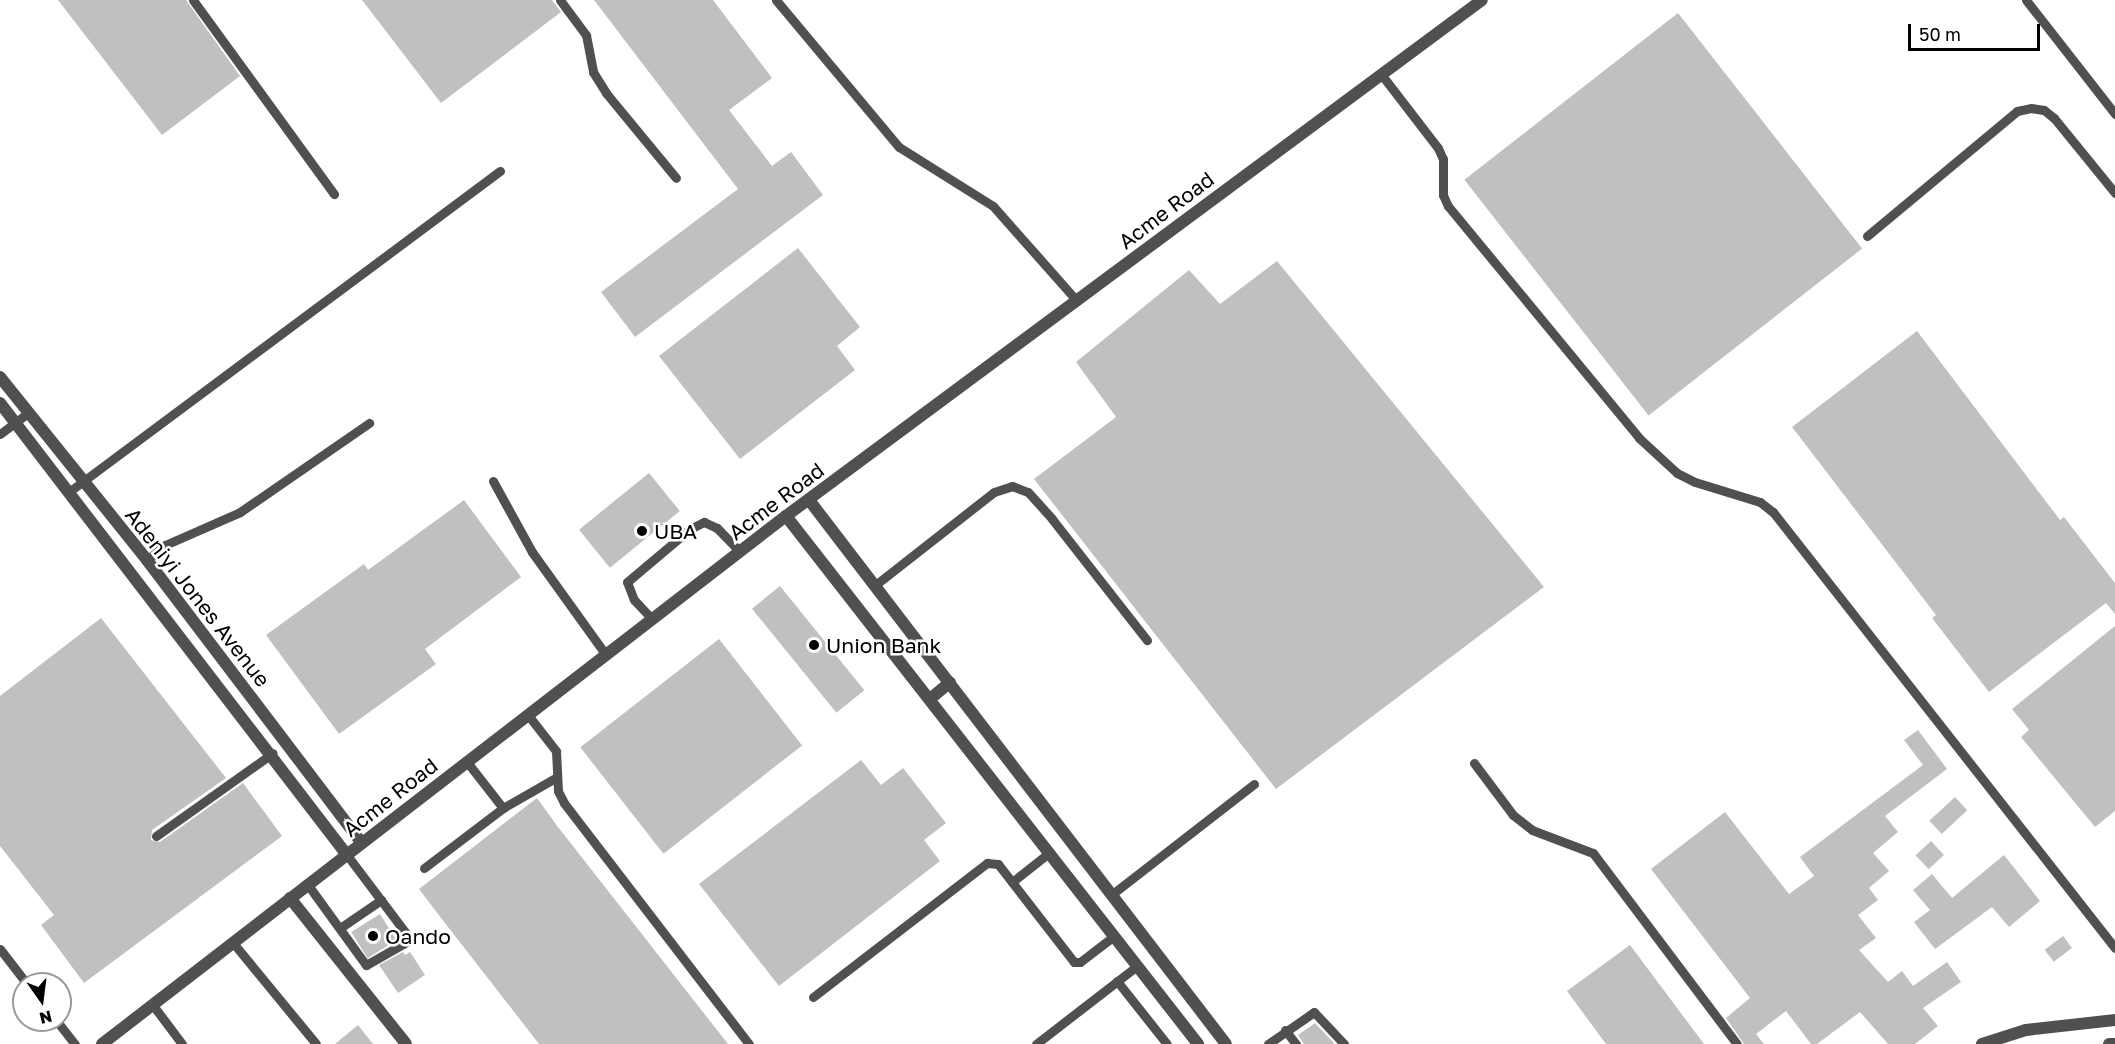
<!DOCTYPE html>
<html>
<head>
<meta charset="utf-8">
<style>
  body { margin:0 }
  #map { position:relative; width:2115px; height:1044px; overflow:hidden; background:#fff; font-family:"Golos Text",sans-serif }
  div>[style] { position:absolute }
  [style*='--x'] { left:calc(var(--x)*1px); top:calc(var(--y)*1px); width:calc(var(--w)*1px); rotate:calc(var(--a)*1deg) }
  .building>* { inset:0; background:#c0c0c0; transform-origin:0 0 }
  .service>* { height:9px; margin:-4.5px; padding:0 4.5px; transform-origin:4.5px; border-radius:4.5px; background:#505050 }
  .minor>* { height:12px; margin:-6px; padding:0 6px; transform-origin:6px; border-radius:6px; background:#505050 }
  .tertiary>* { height:12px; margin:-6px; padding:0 6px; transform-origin:6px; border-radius:6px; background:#505050 }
  .dots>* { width:16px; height:16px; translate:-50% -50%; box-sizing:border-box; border:3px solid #fff; border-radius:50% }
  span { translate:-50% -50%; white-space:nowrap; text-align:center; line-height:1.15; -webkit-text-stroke:5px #fff; paint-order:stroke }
  .street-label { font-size:21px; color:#000 }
  .poi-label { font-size:21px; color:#000 }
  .left { translate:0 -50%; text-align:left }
  .north { position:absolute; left:12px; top:972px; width:60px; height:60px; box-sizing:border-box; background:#fff; border:2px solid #999; border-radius:50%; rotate:166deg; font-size:16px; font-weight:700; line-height:24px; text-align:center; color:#000 }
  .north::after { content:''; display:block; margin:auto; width:21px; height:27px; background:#000; clip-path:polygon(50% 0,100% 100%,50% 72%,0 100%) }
  .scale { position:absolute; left:1908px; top:24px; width:132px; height:27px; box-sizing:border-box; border:3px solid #000; border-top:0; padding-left:8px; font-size:18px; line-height:21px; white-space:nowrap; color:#000; -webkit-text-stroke:4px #fff; paint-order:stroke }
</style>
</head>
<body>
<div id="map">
  <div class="building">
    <div style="clip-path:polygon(58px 0,186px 0,240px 76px,162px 135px)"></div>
    <div style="clip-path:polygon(362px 0,552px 0,561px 12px,441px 103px)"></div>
    <div style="clip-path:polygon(594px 0,713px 0,772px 78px,729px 110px,772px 166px,791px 152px,823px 195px,635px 337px,601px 292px,738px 189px)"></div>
    <div style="left:1678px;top:13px;width:299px;height:271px;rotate:52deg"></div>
    <div style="clip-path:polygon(798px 248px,860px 327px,837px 346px,855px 370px,740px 459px,659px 356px)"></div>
    <div style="clip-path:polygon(1277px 261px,1544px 587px,1276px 789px,1034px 479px,1116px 417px,1076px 362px,1189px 270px,1220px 304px)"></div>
    <div style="clip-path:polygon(1917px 331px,2060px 520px,2064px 517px,2115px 583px,2115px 614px,2106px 603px,1989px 692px,1932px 618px,1936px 615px,1792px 427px)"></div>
    <div style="left:649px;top:473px;width:49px;height:90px;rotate:51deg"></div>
    <div style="clip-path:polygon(464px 500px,521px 577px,425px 649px,436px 664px,339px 734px,266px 635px,364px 564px,368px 570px)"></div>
    <div style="left:780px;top:586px;width:134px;height:36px;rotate:51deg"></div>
    <div style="clip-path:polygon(101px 618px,226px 778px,152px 830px,151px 840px,160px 842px,243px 783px,282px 836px,84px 983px,41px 925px,54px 915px,0 846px,0 696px)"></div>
    <div style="clip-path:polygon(2115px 626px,2115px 811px,2095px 827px,2021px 737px,2029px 730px,2012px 709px)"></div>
    <div style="left:719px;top:639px;width:135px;height:176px;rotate:52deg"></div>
    <div style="clip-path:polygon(1918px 730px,1947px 769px,1885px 816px,1898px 832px,1873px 853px,1889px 871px,1869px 888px,1878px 900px,1858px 915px,1876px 938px,1859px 950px,1888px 982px,1902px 971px,1913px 986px,1947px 962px,1961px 982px,1923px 1008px,1938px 1026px,1915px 1044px,1888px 1044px,1860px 1012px,1817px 1044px,1811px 1044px,1786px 1011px,1756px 1034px,1764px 1044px,1744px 1044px,1726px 1018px,1750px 998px,1651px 869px,1725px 812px,1789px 894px,1814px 876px,1800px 857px,1923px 765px,1904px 740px)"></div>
    <div style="clip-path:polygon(861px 760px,881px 785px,903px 768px,946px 823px,924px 840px,940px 861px,779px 986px,699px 884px)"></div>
    <div style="left:1955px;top:797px;width:18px;height:35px;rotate:47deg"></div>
    <div style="clip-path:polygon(537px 798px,558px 827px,728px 1044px,539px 1044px,438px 914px,419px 889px)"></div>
    <div style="left:1931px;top:841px;width:19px;height:21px;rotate:47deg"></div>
    <div style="clip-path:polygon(2004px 855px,2040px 901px,2009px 927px,1992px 907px,1935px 949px,1914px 922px,1930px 910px,1913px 890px,1932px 874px,1952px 898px)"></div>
    <div style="left:380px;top:914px;width:31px;height:34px;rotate:58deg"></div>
    <div style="left:2063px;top:936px;width:15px;height:23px;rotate:53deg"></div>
    <div style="clip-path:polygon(1630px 945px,1704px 1044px,1606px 1044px,1567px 991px)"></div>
    <div style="clip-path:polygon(403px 952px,405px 955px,410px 952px,425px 975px,398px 993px,379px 965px)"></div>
    <div style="clip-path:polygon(1315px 1023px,1333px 1042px,1334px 1044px,1304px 1044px,1298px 1035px)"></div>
    <div style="clip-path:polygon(358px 1025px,373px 1044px,335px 1044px)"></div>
  </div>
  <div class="service">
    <div style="--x:193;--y:0;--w:240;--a:54"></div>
    <div style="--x:560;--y:0;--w:44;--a:53.4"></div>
    <div style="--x:586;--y:35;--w:38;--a:79"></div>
    <div style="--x:593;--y:72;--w:25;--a:58"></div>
    <div style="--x:606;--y:93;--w:110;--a:50.5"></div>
    <div style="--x:776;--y:0;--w:192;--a:50.1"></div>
    <div style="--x:899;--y:147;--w:111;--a:32.1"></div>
    <div style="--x:993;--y:206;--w:127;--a:48.5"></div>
    <div style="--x:2026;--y:0;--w:145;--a:52"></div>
    <div style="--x:1381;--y:74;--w:93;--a:52.4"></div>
    <div style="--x:1438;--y:148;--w:12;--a:66"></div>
    <div style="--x:1443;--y:159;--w:36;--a:90"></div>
    <div style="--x:1443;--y:195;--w:12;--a:66"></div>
    <div style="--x:1448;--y:206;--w:301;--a:50.5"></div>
    <div style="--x:1639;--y:438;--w:52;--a:42.6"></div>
    <div style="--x:1677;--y:473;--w:20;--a:27"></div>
    <div style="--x:1695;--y:482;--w:68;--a:17.1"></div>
    <div style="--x:1760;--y:502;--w:16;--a:38"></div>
    <div style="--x:1773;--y:512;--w:554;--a:51.89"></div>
    <div style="--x:1867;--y:236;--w:195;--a:-39.8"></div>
    <div style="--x:2017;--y:111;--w:14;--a:-12"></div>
    <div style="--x:2031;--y:108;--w:13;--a:9"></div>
    <div style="--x:2044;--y:110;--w:13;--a:39"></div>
    <div style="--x:2054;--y:118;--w:97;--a:50.9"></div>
    <div style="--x:0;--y:434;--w:35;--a:-37"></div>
    <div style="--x:493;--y:481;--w:81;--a:61.2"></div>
    <div style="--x:532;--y:552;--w:127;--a:54.3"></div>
    <div style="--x:70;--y:491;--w:536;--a:-36.66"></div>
    <div style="--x:147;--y:560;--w:23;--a:-40"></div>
    <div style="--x:165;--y:545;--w:82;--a:-23.7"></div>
    <div style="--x:240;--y:512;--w:157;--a:-34.6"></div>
    <div style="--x:874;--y:586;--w:152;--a:-38.1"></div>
    <div style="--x:994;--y:492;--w:19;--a:-18"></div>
    <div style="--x:1012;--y:486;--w:17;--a:21"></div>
    <div style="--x:1028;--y:492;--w:36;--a:48"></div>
    <div style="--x:1052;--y:519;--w:154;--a:51.9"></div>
    <div style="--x:652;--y:619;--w:26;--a:-133"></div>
    <div style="--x:634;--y:600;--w:19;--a:-111"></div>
    <div style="--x:627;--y:582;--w:82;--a:-40.1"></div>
    <div style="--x:690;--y:529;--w:16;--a:-27"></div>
    <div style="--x:704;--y:522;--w:14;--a:25"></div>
    <div style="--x:717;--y:528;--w:33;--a:46"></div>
    <div style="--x:528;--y:715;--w:46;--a:52.1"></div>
    <div style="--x:556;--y:751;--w:40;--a:87.1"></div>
    <div style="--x:558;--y:791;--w:13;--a:63"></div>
    <div style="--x:564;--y:803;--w:304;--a:52.5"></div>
    <div style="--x:467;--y:762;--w:58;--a:52"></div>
    <div style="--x:1474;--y:763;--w:65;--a:53.1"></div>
    <div style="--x:1513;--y:815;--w:24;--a:38"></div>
    <div style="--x:1532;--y:830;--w:65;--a:20.7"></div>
    <div style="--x:1593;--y:853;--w:239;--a:53"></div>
    <div style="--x:156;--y:836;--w:143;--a:-35.4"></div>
    <div style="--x:424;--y:868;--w:99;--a:-37.2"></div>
    <div style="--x:503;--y:808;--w:62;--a:-29.9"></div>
    <div style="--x:1012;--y:882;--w:48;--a:-38.3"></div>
    <div style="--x:308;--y:885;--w:99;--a:54.1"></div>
    <div style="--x:366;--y:965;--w:48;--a:-29.7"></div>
    <div style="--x:408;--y:941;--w:5;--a:-90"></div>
    <div style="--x:408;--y:936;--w:101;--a:-127"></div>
    <div style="--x:1111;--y:895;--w:181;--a:-37.8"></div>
    <div style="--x:340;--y:928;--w:50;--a:-34.3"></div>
    <div style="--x:234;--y:944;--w:129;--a:50.6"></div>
    <div style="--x:0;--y:949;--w:44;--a:52.4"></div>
    <div style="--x:1117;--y:981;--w:80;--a:51.6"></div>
    <div style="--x:813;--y:997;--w:220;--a:-37.6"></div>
    <div style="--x:987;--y:863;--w:11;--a:5"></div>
    <div style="--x:998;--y:864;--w:124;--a:52.2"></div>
    <div style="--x:1074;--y:962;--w:6;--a:0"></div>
    <div style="--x:1080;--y:962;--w:43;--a:-37.4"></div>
    <div style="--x:152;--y:1004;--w:50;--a:53.1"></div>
    <div style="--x:56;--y:1020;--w:31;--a:52"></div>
    <div style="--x:1285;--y:1030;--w:18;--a:52"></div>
    <div style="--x:1036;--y:1044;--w:128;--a:-37.7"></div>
    <div style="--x:1268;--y:1044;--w:56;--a:-34.8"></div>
    <div style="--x:1314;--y:1012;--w:44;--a:46.8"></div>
  </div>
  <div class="minor">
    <div style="--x:809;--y:500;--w:685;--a:52.53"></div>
    <div style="--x:786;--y:516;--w:670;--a:52.03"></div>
    <div style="--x:930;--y:699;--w:26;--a:-40"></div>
    <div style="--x:290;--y:898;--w:186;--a:51.5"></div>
  </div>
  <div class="tertiary">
    <div style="--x:0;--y:377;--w:235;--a:51.2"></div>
    <div style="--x:147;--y:560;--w:355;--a:52.8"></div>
    <div style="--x:0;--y:403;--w:570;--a:52.49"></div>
    <div style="--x:102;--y:1044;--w:864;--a:-37.67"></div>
    <div style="--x:786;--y:516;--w:866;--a:-36.55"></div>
    <div style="--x:1982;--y:1044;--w:46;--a:-17.7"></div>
    <div style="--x:2026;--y:1030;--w:90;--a:-6.4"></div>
    <div style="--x:2109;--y:1044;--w:6;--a:0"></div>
  </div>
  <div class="dots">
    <div style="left:642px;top:531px;background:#000"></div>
    <div style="left:814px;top:645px;background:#000"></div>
    <div style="left:373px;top:936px;background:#000"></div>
  </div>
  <div class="street-label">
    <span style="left:1166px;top:210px;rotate:-37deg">Acme Road</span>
    <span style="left:776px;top:501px;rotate:-37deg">Acme Road</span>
    <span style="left:198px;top:597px;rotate:52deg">Adeniyi Jones Avenue</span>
    <span style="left:390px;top:797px;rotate:-38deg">Acme Road</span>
  </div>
  <div class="poi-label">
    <span class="left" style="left:654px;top:531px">UBA</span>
    <span class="left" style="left:826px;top:645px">Union Bank</span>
    <span class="left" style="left:385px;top:936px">Oando</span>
  </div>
  <div class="north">N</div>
  <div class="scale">50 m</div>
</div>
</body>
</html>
